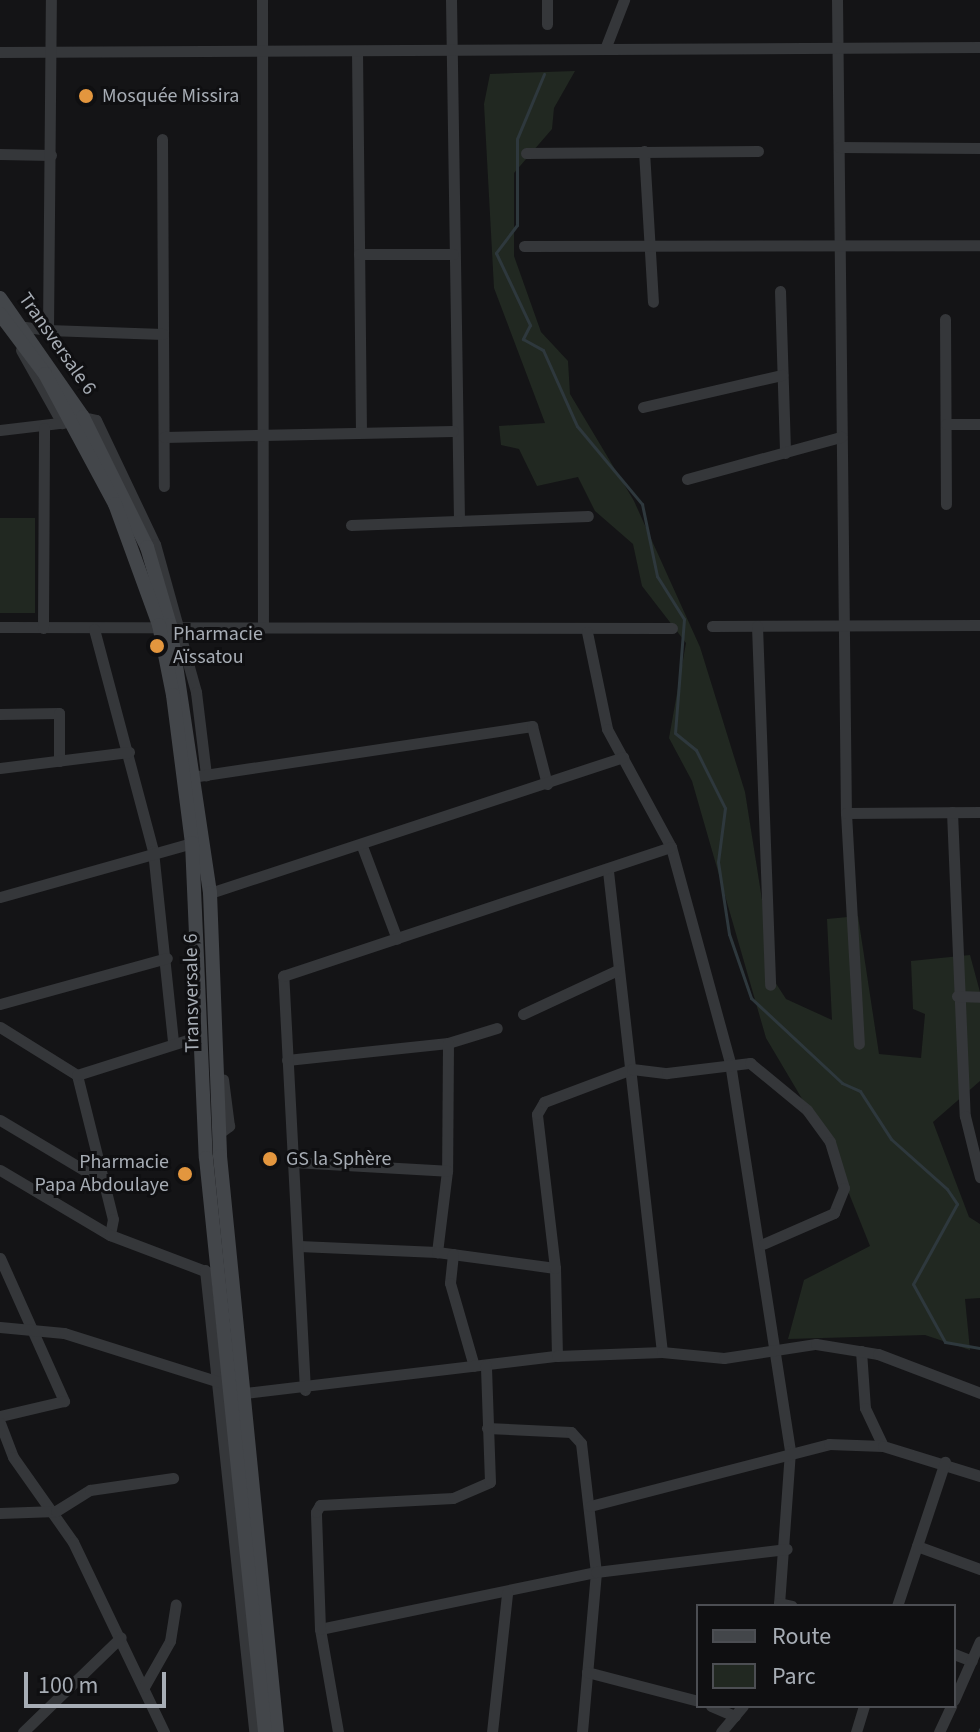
<!DOCTYPE html>
<html>
<head>
<meta charset="utf-8">
<style>
  body { margin:0 }
  #map { position:relative; width:980px; height:1732px; overflow:hidden; background:#141416; font-family:"Source Sans 3",sans-serif }
  div>[style] { position:absolute }
  [style*='--x'] { left:calc(var(--x)*1px); top:calc(var(--y)*1px); width:calc(var(--w)*1px); rotate:calc(var(--a)*1deg) }
  .green>* { inset:0; background:#212821; transform-origin:0 0 }
  .stream>* { height:3px; margin:-1.5px; padding:0 1.5px; transform-origin:1.5px; border-radius:1.5px; background:#2e383d }
  .street>* { height:11px; margin:-5.5px; padding:0 5.5px; transform-origin:5.5px; border-radius:5.5px; background:#35373a }
  .secondary>* { height:14px; margin:-7px; padding:0 7px; transform-origin:7px; border-radius:7px; background:#43464a }
  .dots>* { width:22px; height:22px; translate:-50% -50%; box-sizing:border-box; border:4px solid #0f0f11; border-radius:50% }
  span { translate:-50% -50%; white-space:nowrap; text-align:center; line-height:1.15; -webkit-text-stroke:6px #0f0f11; paint-order:stroke }
  .poi-label { font-size:20px; color:#a7adb5 }
  .left { translate:0 -50%; text-align:left }
  .right { translate:-100% -50%; text-align:right }
  .street-label { font-size:20px; color:#a7adb5 }
  .legend { position:absolute; left:696px; top:1604px; width:260px; height:104px; box-sizing:border-box; background:#0f0f11; border:2px solid #4c4e53; margin:0; padding:10px 14px; list-style:none; font-size:24px; color:#a7adb5 }
  .legend li { display:flex; align-items:center; gap:16px; height:40px }
  .legend b { width:40px; border:2px solid #4c4e53 }
  .scale { position:absolute; left:24px; top:1672px; width:142px; height:36px; box-sizing:border-box; border:4px solid #a7adb5; border-top:0; padding-left:10px; font-size:24px; line-height:28px; white-space:nowrap; color:#a7adb5; -webkit-text-stroke:6px #0f0f11; paint-order:stroke }
</style>
</head>
<body>
<div id="map">
  <div class="green">
    <div style="clip-path:polygon(575px 71px,554px 108px,552px 129px,514px 173px,514px 256px,541px 332px,568px 361px,570px 394px,634px 501px,700px 647px,745px 792px,775px 982px,786px 999px,832px 1020px,827px 919px,858px 916px,879px 1054px,921px 1058px,925px 1014px,913px 1009px,911px 961px,970px 955px,980px 992px,980px 1081px,933px 1122px,969px 1217px,980px 1224px,980px 1298px,965px 1299px,970px 1350px,925px 1335px,788px 1339px,804px 1280px,870px 1246px,830px 1146px,766px 1038px,692px 781px,669px 738px,686px 643px,642px 586px,633px 544px,595px 511px,578px 477px,537px 486px,519px 449px,501px 445px,499px 426px,545px 423px,494px 288px,484px 104px,490px 74px)"></div>
    <div style="left:0;top:518px;width:35px;height:95px"></div>
  </div>
  <div class="stream">
    <div style="--x:544;--y:74;--w:70;--a:112.6"></div>
    <div style="--x:517;--y:139;--w:86;--a:90"></div>
    <div style="--x:517;--y:225;--w:35;--a:127"></div>
    <div style="--x:496;--y:253;--w:80;--a:64.7"></div>
    <div style="--x:530;--y:325;--w:16;--a:117"></div>
    <div style="--x:523;--y:339;--w:23;--a:29"></div>
    <div style="--x:543;--y:350;--w:83;--a:65.9"></div>
    <div style="--x:577;--y:426;--w:102;--a:50.2"></div>
    <div style="--x:642;--y:504;--w:74;--a:78.2"></div>
    <div style="--x:657;--y:576;--w:51;--a:57.9"></div>
    <div style="--x:684;--y:619;--w:114;--a:94.5"></div>
    <div style="--x:675;--y:733;--w:27;--a:39"></div>
    <div style="--x:696;--y:750;--w:65;--a:63.4"></div>
    <div style="--x:725;--y:808;--w:54;--a:97.4"></div>
    <div style="--x:718;--y:862;--w:73;--a:81.3"></div>
    <div style="--x:729;--y:934;--w:68;--a:71"></div>
    <div style="--x:751;--y:998;--w:125;--a:43"></div>
    <div style="--x:842;--y:1083;--w:20;--a:24"></div>
    <div style="--x:860;--y:1091;--w:57;--a:57.1"></div>
    <div style="--x:891;--y:1139;--w:75;--a:41.8"></div>
    <div style="--x:947;--y:1189;--w:18;--a:56"></div>
    <div style="--x:957;--y:1204;--w:91;--a:118.8"></div>
    <div style="--x:913;--y:1284;--w:66;--a:61.1"></div>
    <div style="--x:945;--y:1342;--w:36;--a:10"></div>
    <div style="--x:979;--y:1732;--w:3;--a:-72"></div>
  </div>
  <div class="street">
    <div style="--x:262;--y:0;--w:626;--a:89.91"></div>
    <div style="--x:451;--y:0;--w:521;--a:89.12"></div>
    <div style="--x:837;--y:0;--w:813;--a:89.37"></div>
    <div style="--x:846;--y:813;--w:231;--a:86.8"></div>
    <div style="--x:547;--y:24;--w:24;--a:-90"></div>
    <div style="--x:605;--y:49;--w:53;--a:-68.8"></div>
    <div style="--x:357;--y:51;--w:381;--a:89.4"></div>
    <div style="--x:0;--y:52;--w:980;--a:-0.29"></div>
    <div style="--x:162;--y:139;--w:347;--a:89.7"></div>
    <div style="--x:839;--y:147;--w:141;--a:0.4"></div>
    <div style="--x:644;--y:151;--w:151;--a:86.6"></div>
    <div style="--x:526;--y:153;--w:232;--a:-0.5"></div>
    <div style="--x:0;--y:154;--w:51;--a:1.1"></div>
    <div style="--x:524;--y:246;--w:456;--a:-0.1"></div>
    <div style="--x:359;--y:254;--w:94;--a:0"></div>
    <div style="--x:780;--y:291;--w:162;--a:88.2"></div>
    <div style="--x:945;--y:319;--w:185;--a:89.7"></div>
    <div style="--x:25;--y:327;--w:23;--a:7"></div>
    <div style="--x:48;--y:330;--w:330;--a:-89.5"></div>
    <div style="--x:48;--y:330;--w:115;--a:2"></div>
    <div style="--x:21;--y:350;--w:84;--a:60.7"></div>
    <div style="--x:643;--y:407;--w:143;--a:-13"></div>
    <div style="--x:83;--y:417;--w:13;--a:13"></div>
    <div style="--x:96;--y:420;--w:137;--a:64.6"></div>
    <div style="--x:155;--y:544;--w:154;--a:74.5"></div>
    <div style="--x:196;--y:692;--w:84;--a:83.1"></div>
    <div style="--x:946;--y:424;--w:34;--a:0"></div>
    <div style="--x:0;--y:430;--w:68;--a:-6.7"></div>
    <div style="--x:164;--y:437;--w:289;--a:-1.2"></div>
    <div style="--x:687;--y:479;--w:160;--a:-15.3"></div>
    <div style="--x:351;--y:525;--w:237;--a:-2.2"></div>
    <div style="--x:712;--y:626;--w:268;--a:-0.2"></div>
    <div style="--x:757;--y:626;--w:359;--a:87.9"></div>
    <div style="--x:0;--y:627;--w:672;--a:0.09"></div>
    <div style="--x:43;--y:628;--w:200;--a:-89.7"></div>
    <div style="--x:94;--y:629;--w:230;--a:75.1"></div>
    <div style="--x:153;--y:851;--w:191;--a:84"></div>
    <div style="--x:587;--y:632;--w:99;--a:78.3"></div>
    <div style="--x:607;--y:729;--w:134;--a:61.5"></div>
    <div style="--x:671;--y:847;--w:224;--a:74.7"></div>
    <div style="--x:730;--y:1063;--w:393;--a:81.2"></div>
    <div style="--x:790;--y:1451;--w:155;--a:94.1"></div>
    <div style="--x:0;--y:714;--w:59;--a:-1"></div>
    <div style="--x:59;--y:713;--w:48;--a:90"></div>
    <div style="--x:0;--y:768;--w:130;--a:-7.1"></div>
    <div style="--x:198;--y:776;--w:338;--a:-8.5"></div>
    <div style="--x:532;--y:726;--w:60;--a:75.5"></div>
    <div style="--x:952;--y:812;--w:304;--a:87.6"></div>
    <div style="--x:965;--y:1116;--w:63;--a:76.2"></div>
    <div style="--x:846;--y:813;--w:134;--a:-0.4"></div>
    <div style="--x:362;--y:846;--w:99;--a:69.4"></div>
    <div style="--x:608;--y:871;--w:484;--a:83.6"></div>
    <div style="--x:210;--y:893;--w:435;--a:-18.2"></div>
    <div style="--x:0;--y:897;--w:199;--a:-15.7"></div>
    <div style="--x:957;--y:996;--w:23;--a:2"></div>
    <div style="--x:0;--y:1004;--w:173;--a:-15.4"></div>
    <div style="--x:523;--y:1014;--w:105;--a:-24.9"></div>
    <div style="--x:0;--y:1027;--w:91;--a:31.9"></div>
    <div style="--x:77;--y:1075;--w:148;--a:76"></div>
    <div style="--x:113;--y:1219;--w:16;--a:101"></div>
    <div style="--x:448;--y:1043;--w:51;--a:-17"></div>
    <div style="--x:287;--y:1060;--w:162;--a:-6"></div>
    <div style="--x:448;--y:1043;--w:128;--a:90.4"></div>
    <div style="--x:447;--y:1171;--w:82;--a:97"></div>
    <div style="--x:77;--y:1075;--w:129;--a:-17.6"></div>
    <div style="--x:0;--y:1120;--w:121;--a:30.8"></div>
    <div style="--x:218;--y:1134;--w:14;--a:-36"></div>
    <div style="--x:229;--y:1126;--w:47;--a:-97.3"></div>
    <div style="--x:293;--y:1162;--w:154;--a:3.3"></div>
    <div style="--x:0;--y:1170;--w:128;--a:30.6"></div>
    <div style="--x:110;--y:1235;--w:107;--a:20.8"></div>
    <div style="--x:299;--y:1246;--w:138;--a:2.5"></div>
    <div style="--x:437;--y:1252;--w:119;--a:7.7"></div>
    <div style="--x:453;--y:1254;--w:29;--a:96"></div>
    <div style="--x:450;--y:1283;--w:86;--a:73.9"></div>
    <div style="--x:0;--y:1258;--w:157;--a:65.9"></div>
    <div style="--x:64;--y:1401;--w:66;--a:166.8"></div>
    <div style="--x:205;--y:1270;--w:465;--a:83.9"></div>
    <div style="--x:0;--y:1327;--w:64;--a:5.4"></div>
    <div style="--x:64;--y:1333;--w:167;--a:17.5"></div>
    <div style="--x:861;--y:1351;--w:57;--a:86"></div>
    <div style="--x:865;--y:1408;--w:42;--a:64.7"></div>
    <div style="--x:557;--y:1356;--w:88;--a:-91.3"></div>
    <div style="--x:555;--y:1268;--w:155;--a:-96.7"></div>
    <div style="--x:537;--y:1114;--w:14;--a:-60"></div>
    <div style="--x:544;--y:1102;--w:94;--a:-20.6"></div>
    <div style="--x:632;--y:1069;--w:35;--a:7"></div>
    <div style="--x:667;--y:1073;--w:84;--a:-6.9"></div>
    <div style="--x:750;--y:1063;--w:74;--a:39.5"></div>
    <div style="--x:807;--y:1110;--w:39;--a:54"></div>
    <div style="--x:830;--y:1142;--w:48;--a:73.1"></div>
    <div style="--x:844;--y:1188;--w:27;--a:112"></div>
    <div style="--x:834;--y:1213;--w:77;--a:156.4"></div>
    <div style="--x:305;--y:1390;--w:415;--a:-93"></div>
    <div style="--x:283;--y:976;--w:409;--a:-18.4"></div>
    <div style="--x:245;--y:1393;--w:314;--a:-6.8"></div>
    <div style="--x:557;--y:1356;--w:105;--a:-2.2"></div>
    <div style="--x:662;--y:1352;--w:62;--a:5.5"></div>
    <div style="--x:724;--y:1358;--w:93;--a:-8.7"></div>
    <div style="--x:816;--y:1344;--w:63;--a:9.2"></div>
    <div style="--x:878;--y:1354;--w:109;--a:20.9"></div>
    <div style="--x:0;--y:1423;--w:36;--a:69"></div>
    <div style="--x:13;--y:1457;--w:104;--a:54.8"></div>
    <div style="--x:73;--y:1542;--w:211;--a:64.4"></div>
    <div style="--x:487;--y:1428;--w:84;--a:2.7"></div>
    <div style="--x:571;--y:1432;--w:15;--a:48"></div>
    <div style="--x:581;--y:1443;--w:130;--a:83.4"></div>
    <div style="--x:596;--y:1572;--w:161;--a:95"></div>
    <div style="--x:590;--y:1506;--w:247;--a:-14.5"></div>
    <div style="--x:829;--y:1444;--w:54;--a:2.1"></div>
    <div style="--x:883;--y:1446;--w:102;--a:17.2"></div>
    <div style="--x:0;--y:1513;--w:56;--a:-2"></div>
    <div style="--x:56;--y:1511;--w:40;--a:-32"></div>
    <div style="--x:90;--y:1490;--w:84;--a:-8.2"></div>
    <div style="--x:917;--y:1546;--w:67;--a:20.1"></div>
    <div style="--x:779;--y:1603;--w:13;--a:13"></div>
    <div style="--x:897;--y:1606;--w:152;--a:-71.6"></div>
    <div style="--x:320;--y:1629;--w:282;--a:-11.7"></div>
    <div style="--x:596;--y:1572;--w:192;--a:-6.9"></div>
    <div style="--x:954;--y:1654;--w:19;--a:21"></div>
    <div style="--x:587;--y:1672;--w:115;--a:14.6"></div>
    <div style="--x:144;--y:1687;--w:53;--a:-60.5"></div>
    <div style="--x:170;--y:1641;--w:37;--a:-81"></div>
    <div style="--x:954;--y:1700;--w:64;--a:-66.2"></div>
    <div style="--x:711;--y:1706;--w:26;--a:23"></div>
    <div style="--x:23;--y:1732;--w:136;--a:-44.1"></div>
    <div style="--x:338;--y:1732;--w:105;--a:-99.9"></div>
    <div style="--x:320;--y:1629;--w:117;--a:-92"></div>
    <div style="--x:316;--y:1512;--w:8;--a:-60"></div>
    <div style="--x:320;--y:1505;--w:133;--a:-3"></div>
    <div style="--x:453;--y:1498;--w:40;--a:-23.4"></div>
    <div style="--x:490;--y:1482;--w:117;--a:-92"></div>
    <div style="--x:492;--y:1732;--w:140;--a:-83.8"></div>
    <div style="--x:721;--y:1732;--w:34;--a:-50"></div>
    <div style="--x:856;--y:1732;--w:27;--a:-73"></div>
    <div style="--x:939;--y:1732;--w:29;--a:-65"></div>
  </div>
  <div class="secondary">
    <div style="--x:0;--y:298;--w:145;--a:55.1"></div>
    <div style="--x:83;--y:417;--w:145;--a:63.8"></div>
    <div style="--x:147;--y:547;--w:81;--a:73.6"></div>
    <div style="--x:170;--y:625;--w:271;--a:81.5"></div>
    <div style="--x:210;--y:893;--w:263;--a:87.8"></div>
    <div style="--x:220;--y:1156;--w:579;--a:84.35"></div>
    <div style="--x:0;--y:314;--w:75;--a:53.1"></div>
    <div style="--x:45;--y:374;--w:148;--a:61.7"></div>
    <div style="--x:115;--y:504;--w:129;--a:70"></div>
    <div style="--x:159;--y:625;--w:71;--a:78.7"></div>
    <div style="--x:173;--y:695;--w:149;--a:82.7"></div>
    <div style="--x:192;--y:843;--w:315;--a:87.5"></div>
    <div style="--x:206;--y:1158;--w:577;--a:84.13"></div>
  </div>
  <div class="dots">
    <div style="left:86px;top:96px;background:#e3963e"></div>
    <div style="left:157px;top:646px;background:#e3963e"></div>
    <div style="left:270px;top:1159px;background:#e3963e"></div>
    <div style="left:185px;top:1174px;background:#e3963e"></div>
  </div>
  <div class="poi-label">
    <span class="left" style="left:102px;top:96px">Mosquée Missira</span>
    <span class="left" style="left:173px;top:646px">Pharmacie<br>Aïssatou</span>
    <span class="left" style="left:286px;top:1159px">GS la Sphère</span>
    <span class="right" style="left:169px;top:1174px">Pharmacie<br>Papa Abdoulaye</span>
  </div>
  <div class="street-label">
    <span style="left:57px;top:344px;rotate:55deg">Transversale 6</span>
    <span style="left:192px;top:993px;rotate:-91deg">Transversale 6</span>
  </div>
  <ul class="legend">
  <li><b style="height:10px;background:#43464a"></b>Route</li>
  <li><b style="height:22px;background:#212821"></b>Parc</li>
  </ul>
  <div class="scale">100 m</div>
</div>
</body>
</html>
